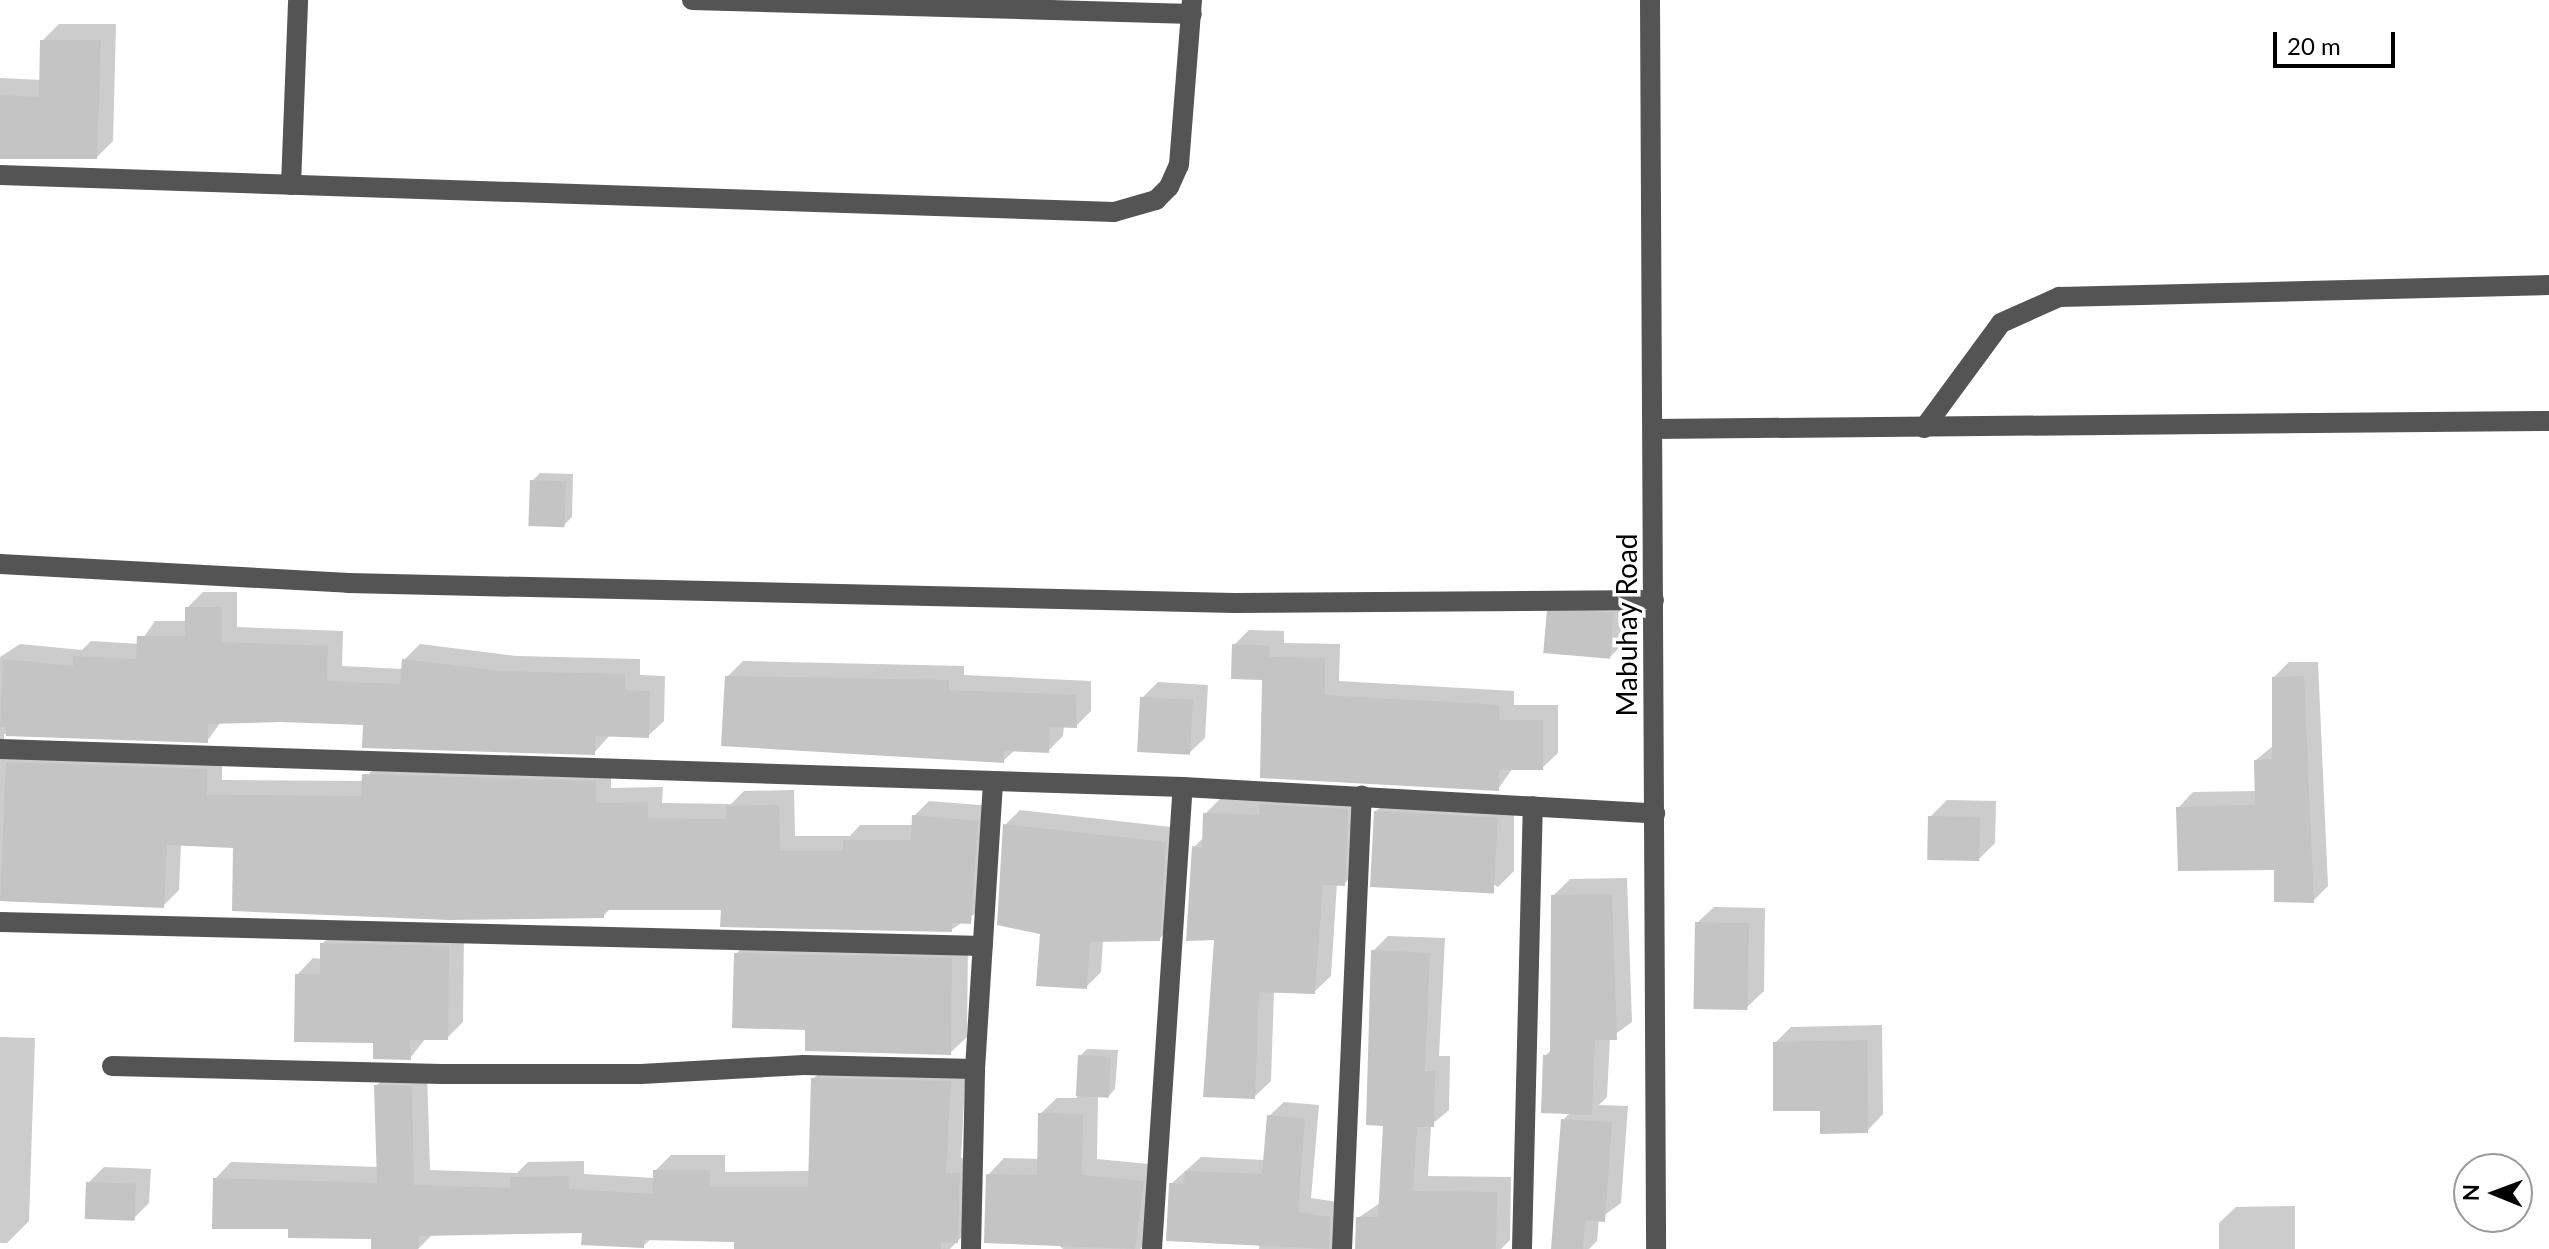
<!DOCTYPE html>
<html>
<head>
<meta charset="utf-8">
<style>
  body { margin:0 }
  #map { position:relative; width:2549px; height:1249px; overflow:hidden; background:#fff; font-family:Lato,sans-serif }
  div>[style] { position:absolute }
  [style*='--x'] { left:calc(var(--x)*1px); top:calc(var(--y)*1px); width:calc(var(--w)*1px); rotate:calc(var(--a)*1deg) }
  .shadow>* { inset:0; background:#0003 }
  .building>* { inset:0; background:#c4c4c4; transform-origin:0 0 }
  .minor>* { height:20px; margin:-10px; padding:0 10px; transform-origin:10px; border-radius:10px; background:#545454 }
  span { translate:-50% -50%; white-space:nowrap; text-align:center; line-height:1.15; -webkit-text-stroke:7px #fff; paint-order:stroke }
  .street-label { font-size:28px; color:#000 }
  .north { position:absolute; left:2453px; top:1153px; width:80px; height:80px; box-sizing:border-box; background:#fff; border:2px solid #999; border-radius:50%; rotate:271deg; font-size:22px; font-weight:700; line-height:32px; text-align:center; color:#000 }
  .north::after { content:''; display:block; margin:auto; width:28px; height:36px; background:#000; clip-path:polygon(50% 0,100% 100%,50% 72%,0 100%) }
  .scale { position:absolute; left:2273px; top:32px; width:122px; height:36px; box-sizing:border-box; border:4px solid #000; border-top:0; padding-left:10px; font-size:24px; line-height:28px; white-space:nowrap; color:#000; -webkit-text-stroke:6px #fff; paint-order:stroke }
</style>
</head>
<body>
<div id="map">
  <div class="shadow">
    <div style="clip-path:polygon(59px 24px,116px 24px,113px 141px,97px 157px,0 156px,0 78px,42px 80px,42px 41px)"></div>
    <div style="clip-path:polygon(540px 473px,573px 474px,572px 517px,564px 525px,532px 481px)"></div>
    <div style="clip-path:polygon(203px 592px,237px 592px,237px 627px,343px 631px,342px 666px,403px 669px,404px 660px,420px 644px,517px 656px,640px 659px,640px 675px,665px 676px,664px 721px,648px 736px,610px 735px,594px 753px,365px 723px,223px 719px,207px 741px,4px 734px,4px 740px,222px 754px,222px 780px,364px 781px,379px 759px,611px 766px,611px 788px,663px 787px,662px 803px,731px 804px,744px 791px,794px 790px,795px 836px,850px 836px,860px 825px,913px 825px,914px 816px,929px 801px,992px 806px,986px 906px,951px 930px,723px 908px,611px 908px,603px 916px,235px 846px,181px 844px,179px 890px,163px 906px,0 901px,0 657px,20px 644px,82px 650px,91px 641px,139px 644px,155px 621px,187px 621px,187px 608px)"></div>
    <div style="clip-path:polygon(1565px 598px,1629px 598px,1626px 641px,1610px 657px,1549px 615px)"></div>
    <div style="clip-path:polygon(1249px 630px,1284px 631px,1284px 643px,1340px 644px,1339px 681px,1514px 691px,1514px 705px,1558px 705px,1558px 753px,1542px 768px,1513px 768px,1498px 789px,1265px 678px,1234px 645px)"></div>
    <div style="clip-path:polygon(743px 661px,964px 666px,964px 675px,1091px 681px,1091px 711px,1076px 726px,1064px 726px,1063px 736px,1048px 751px,1015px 750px,1003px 761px,727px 677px)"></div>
    <div style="clip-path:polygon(2289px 662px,2318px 662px,2328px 886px,2313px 901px,2276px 868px,2178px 808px,2193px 792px,2257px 791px,2256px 760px,2274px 745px,2274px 677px)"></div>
    <div style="clip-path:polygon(1158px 682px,1208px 685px,1205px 738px,1188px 754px,1142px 698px)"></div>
    <div style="clip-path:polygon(1364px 794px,1361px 867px,1344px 884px,1337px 883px,1331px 976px,1314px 992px,1274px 991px,1271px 1081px,1254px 1097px,1194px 847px,1204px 837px,1205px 814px,1221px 798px)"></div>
    <div style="clip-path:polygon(1393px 795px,1514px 802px,1514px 871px,1498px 887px,1376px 811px)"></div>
    <div style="clip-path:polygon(1947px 800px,1996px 801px,1995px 843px,1979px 859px,1930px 817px)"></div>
    <div style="clip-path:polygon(1020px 810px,1180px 828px,1174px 924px,1159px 939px,1103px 940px,1101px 972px,1086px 987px,1043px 932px,1024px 931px,1005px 825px)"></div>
    <div style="clip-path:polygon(1627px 878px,1632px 1022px,1610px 1038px,1607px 1097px,1599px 1105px,1628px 1106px,1621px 1203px,1599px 1219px,1597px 1241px,1589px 1249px,1553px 1249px,1563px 1120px,1571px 1112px,1545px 1056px,1552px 1049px,1553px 896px,1570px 879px)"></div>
    <div style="clip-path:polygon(1714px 907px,1765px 908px,1764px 991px,1747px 1007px,1697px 923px)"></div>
    <div style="clip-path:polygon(339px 927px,464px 930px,463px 1022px,447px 1038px,426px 1038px,410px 1058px,375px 1041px,297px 975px,313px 958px,322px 959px,322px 944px)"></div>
    <div style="clip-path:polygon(1388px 936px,1445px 938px,1439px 1056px,1450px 1056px,1449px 1110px,1431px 1125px,1428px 1176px,1511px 1177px,1510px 1240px,1501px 1249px,1357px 1249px,1358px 1218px,1380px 1203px,1385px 1124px,1373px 951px)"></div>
    <div style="clip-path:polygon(752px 937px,968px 943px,967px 1037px,950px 1053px,807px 1028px,736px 954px)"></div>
    <div style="clip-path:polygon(1882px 1025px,1883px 1114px,1867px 1131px,1822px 1109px,1775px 1043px,1791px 1027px)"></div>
    <div style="clip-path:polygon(0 1037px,35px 1038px,29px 1221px,7px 1243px,0 1243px)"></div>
    <div style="clip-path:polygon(1087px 1049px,1118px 1050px,1115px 1089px,1108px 1097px,1098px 1096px,1097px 1159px,1159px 1165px,1150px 1240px,1140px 1249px,1063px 1249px,988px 1175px,1004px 1158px,1040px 1159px,1040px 1114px,1057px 1098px,1077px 1098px,1080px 1056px)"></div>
    <div style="clip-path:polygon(829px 1063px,966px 1066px,961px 1158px,975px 1158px,973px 1225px,950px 1249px,736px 1249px,736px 1240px,651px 1239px,643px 1246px,584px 1231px,433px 1234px,418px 1249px,402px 1249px,374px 1237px,291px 1227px,215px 1179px,231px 1162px,378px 1167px,376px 1086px,392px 1070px,427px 1071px,430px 1170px,517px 1173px,528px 1162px,584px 1161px,584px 1174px,655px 1178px,655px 1171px,671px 1155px,725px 1155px,725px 1172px,810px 1171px,813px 1079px)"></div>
    <div style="clip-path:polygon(1284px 1102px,1319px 1105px,1311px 1198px,1344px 1203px,1339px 1249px,1259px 1249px,1260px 1241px,1171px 1184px,1201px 1157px,1265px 1160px,1269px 1116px)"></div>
    <div style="clip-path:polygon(104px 1167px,151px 1169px,149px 1203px,133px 1219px,88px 1183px)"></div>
    <div style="clip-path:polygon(2295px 1206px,2295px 1249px,2219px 1249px,2219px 1223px,2236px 1207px)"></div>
  </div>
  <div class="building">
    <div style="clip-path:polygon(40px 40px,101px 40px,97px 159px,0 159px,0 95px,39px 97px)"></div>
    <div style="left:530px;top:480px;width:36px;height:46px;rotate:2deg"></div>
    <div style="clip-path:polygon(185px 607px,222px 607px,222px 642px,328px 646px,327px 681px,400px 684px,402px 659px,500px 671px,625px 674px,625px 690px,650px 691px,649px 738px,595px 736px,595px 755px,362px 748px,363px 725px,280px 722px,208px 724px,208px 743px,6px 736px,6px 727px,0 727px,3px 659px,73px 666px,73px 656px,136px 659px,137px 636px,185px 636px)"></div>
    <div style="left:1614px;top:613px;width:46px;height:67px;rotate:95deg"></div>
    <div style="clip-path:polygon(1232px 644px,1270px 646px,1269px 657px,1325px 658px,1325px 695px,1499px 705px,1499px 720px,1543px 720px,1543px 770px,1499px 770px,1499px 791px,1260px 778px,1262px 680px,1231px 679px)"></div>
    <div style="clip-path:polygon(725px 676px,949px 680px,949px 690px,1076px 695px,1077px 728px,1050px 727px,1049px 753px,1004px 751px,1004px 763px,721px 746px)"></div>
    <div style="clip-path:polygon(2304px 676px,2314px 903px,2274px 902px,2274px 870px,2178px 871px,2176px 807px,2255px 805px,2254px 760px,2272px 759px,2272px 677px)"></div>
    <div style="left:1140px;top:697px;width:53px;height:55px;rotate:3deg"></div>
    <div style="clip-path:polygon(6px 762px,207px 769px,207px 795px,361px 796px,362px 774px,596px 781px,596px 803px,648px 802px,648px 818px,726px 819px,726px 806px,779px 805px,780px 851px,843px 851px,843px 840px,911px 840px,912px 815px,978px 821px,971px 924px,952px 923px,952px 932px,720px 927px,721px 910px,604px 910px,604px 918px,449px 920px,232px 911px,233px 848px,167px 845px,164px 908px,0 901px)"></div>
    <div style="clip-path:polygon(1259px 804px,1348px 809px,1345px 886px,1323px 885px,1315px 994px,1259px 992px,1255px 1099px,1203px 1097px,1214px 940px,1186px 941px,1192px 846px,1202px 848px,1203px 813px,1259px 815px)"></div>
    <div style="left:1374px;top:811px;width:124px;height:76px;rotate:3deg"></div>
    <div style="left:1928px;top:816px;width:52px;height:44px;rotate:1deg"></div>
    <div style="clip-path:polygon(1003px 824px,1166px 842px,1160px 941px,1090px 942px,1087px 989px,1036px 986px,1040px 934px,997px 925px)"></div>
    <div style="clip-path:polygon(1612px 894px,1617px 1040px,1595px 1040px,1592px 1115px,1541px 1113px,1543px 1055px,1550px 1055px,1551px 895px)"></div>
    <div style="left:1695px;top:922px;width:54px;height:87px;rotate:1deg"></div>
    <div style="clip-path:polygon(320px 943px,449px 946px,448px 1040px,410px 1040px,411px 1060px,373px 1059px,373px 1043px,294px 1042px,295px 974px,320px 974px)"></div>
    <div style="clip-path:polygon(1371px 950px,1430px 953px,1425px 1071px,1435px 1071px,1434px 1127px,1417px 1127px,1413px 1191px,1497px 1192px,1496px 1249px,1355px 1249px,1356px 1217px,1378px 1217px,1383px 1126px,1366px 1125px)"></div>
    <div style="clip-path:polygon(734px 953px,952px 958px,951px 1055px,805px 1051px,805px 1030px,732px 1028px)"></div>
    <div style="clip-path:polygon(1867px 1040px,1868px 1133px,1820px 1134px,1820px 1111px,1773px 1111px,1773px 1042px)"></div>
    <div style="left:1078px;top:1055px;width:33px;height:41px;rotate:3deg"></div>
    <div style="clip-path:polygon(811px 1078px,951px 1081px,946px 1173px,960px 1173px,958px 1243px,941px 1242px,941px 1249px,734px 1249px,734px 1242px,644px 1240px,644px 1248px,581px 1245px,582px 1233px,419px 1236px,418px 1249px,371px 1249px,371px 1239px,288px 1238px,288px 1229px,212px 1229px,213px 1178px,377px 1183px,374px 1085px,412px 1086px,414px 1185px,510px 1188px,510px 1177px,568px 1176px,569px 1189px,653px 1194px,653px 1170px,710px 1170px,710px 1187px,808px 1187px)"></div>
    <div style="clip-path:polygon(1038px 1113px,1083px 1114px,1082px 1175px,1144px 1181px,1135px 1249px,984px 1243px,986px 1174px,1037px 1175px)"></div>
    <div style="clip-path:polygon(1267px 1115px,1305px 1119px,1298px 1212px,1330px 1217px,1329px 1249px,1166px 1241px,1169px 1183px,1184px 1184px,1185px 1171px,1262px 1174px)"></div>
    <div style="clip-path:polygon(1561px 1119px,1612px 1122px,1605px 1222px,1585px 1220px,1583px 1249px,1551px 1249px)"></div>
    <div style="left:86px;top:1182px;width:50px;height:37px;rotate:2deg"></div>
  </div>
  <div class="minor">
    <div style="--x:692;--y:0;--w:500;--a:1.6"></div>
    <div style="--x:1650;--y:0;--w:1249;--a:89.72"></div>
    <div style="--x:0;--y:175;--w:1115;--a:1.9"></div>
    <div style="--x:1114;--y:212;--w:44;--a:-15.9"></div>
    <div style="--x:1156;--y:200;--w:18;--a:-45"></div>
    <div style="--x:1169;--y:187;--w:24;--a:-66"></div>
    <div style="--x:1179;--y:165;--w:166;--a:-85.5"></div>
    <div style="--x:291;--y:185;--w:185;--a:-87.8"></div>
    <div style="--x:1924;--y:428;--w:130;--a:-53.7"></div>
    <div style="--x:2001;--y:323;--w:64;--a:-24.1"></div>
    <div style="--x:2059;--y:297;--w:490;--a:-1.4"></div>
    <div style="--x:1653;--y:429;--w:896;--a:-0.51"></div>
    <div style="--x:0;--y:564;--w:349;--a:3.1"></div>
    <div style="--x:348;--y:583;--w:886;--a:1.29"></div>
    <div style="--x:1234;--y:603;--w:420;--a:-0.4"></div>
    <div style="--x:0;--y:749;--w:1184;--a:1.84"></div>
    <div style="--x:1183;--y:787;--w:473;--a:3.2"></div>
    <div style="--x:0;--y:922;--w:983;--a:1.4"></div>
    <div style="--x:112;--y:1066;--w:330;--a:1.4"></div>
    <div style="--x:442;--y:1074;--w:199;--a:0"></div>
    <div style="--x:641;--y:1074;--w:163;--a:-3.2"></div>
    <div style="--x:804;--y:1065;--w:171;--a:1.3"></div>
    <div style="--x:971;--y:1249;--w:180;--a:-88.7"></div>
    <div style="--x:975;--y:1069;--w:287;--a:-86.4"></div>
    <div style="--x:1152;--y:1249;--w:463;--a:-86.2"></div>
    <div style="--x:1342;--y:1249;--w:454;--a:-87.5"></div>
    <div style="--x:1522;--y:1249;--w:443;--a:-88.6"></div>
  </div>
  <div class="street-label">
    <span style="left:1626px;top:625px;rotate:-90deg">Mabuhay Road</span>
  </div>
  <div class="north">N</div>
  <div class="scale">20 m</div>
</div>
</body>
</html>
